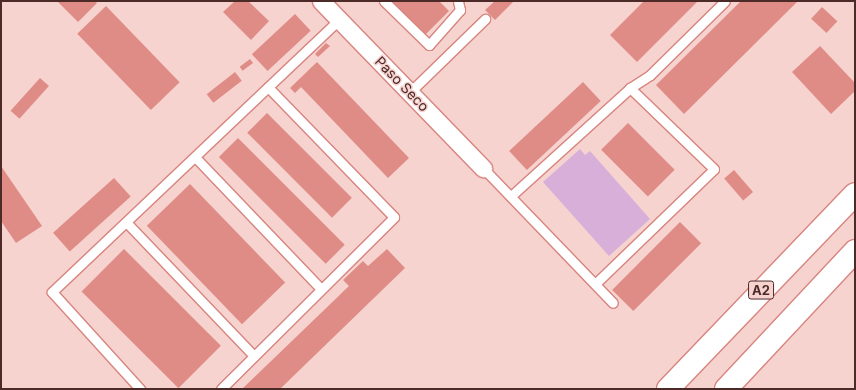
<!DOCTYPE html>
<html>
<head>
<meta charset="utf-8">
<style>
  body { margin:0 }
  #map { position:relative; width:856px; height:390px; overflow:hidden; background:#f7d3d0; font-family:Inter,sans-serif }
  div>[style] { position:absolute }
  [style*='--x'] { left:calc(var(--x)*1px); top:calc(var(--y)*1px); width:calc(var(--w)*1px); rotate:calc(var(--a)*1deg) }
  .green>* { inset:0; background:#d7afd9 }
  .building>* { inset:0; background:#df8c86; transform-origin:0 0 }
  .roads { filter:drop-shadow(1px 0 #d7857f) drop-shadow(-1px 0 #d7857f) drop-shadow(0 1px #d7857f) drop-shadow(0 -1px #d7857f) }
  .service>* { height:9px; margin:-4.5px; padding:0 4.5px; transform-origin:4.5px; border-radius:4.5px; background:#fff }
  .minor>* { height:17px; margin:-8.5px; padding:0 8.5px; transform-origin:8.5px; border-radius:8.5px; background:#fff }
  .motorway>* { height:22px; margin:-11px; padding:0 11px; transform-origin:11px; border-radius:11px; background:#fff }
  span { translate:-50% -50%; white-space:nowrap; text-align:center; line-height:1.15; -webkit-text-stroke:3px #f7d3d0; paint-order:stroke }
  .shield-label span { padding:1px 3px; background:#f7d3d0; border:1px solid; border-radius:3px; -webkit-text-stroke-width:0 }
  .shield-label { font-size:13px; color:#4c2a28; font-weight:700 }
  .street-label { font-size:14px; color:#4c2a28 }
  .frame { position:absolute; inset:0; border:2px solid #4c2a28; pointer-events:none }
</style>
</head>
<body>
<div id="map">
  <div class="green">
    <div style="clip-path:polygon(580px 149px,585px 155px,590px 151px,650px 219px,609px 256px,543px 182px)"></div>
  </div>
  <div class="building">
    <div style="clip-path:polygon(57px 1px,95px 1px,97px 3px,78px 22px)"></div>
    <div style="clip-path:polygon(235px 1px,248px 1px,269px 21px,251px 40px,223px 12px)"></div>
    <div style="clip-path:polygon(391px 1px,439px 1px,449px 11px,425px 35px)"></div>
    <div style="clip-path:polygon(495px 1px,514px 1px,495px 20px,485px 10px)"></div>
    <div style="clip-path:polygon(644px 1px,698px 1px,637px 62px,610px 35px)"></div>
    <div style="clip-path:polygon(741px 1px,798px 1px,684px 114px,656px 85px)"></div>
    <div style="left:106px;top:6px;width:106px;height:40px;rotate:46deg"></div>
    <div style="left:822px;top:7px;width:21px;height:16px;rotate:43deg"></div>
    <div style="left:295px;top:14px;width:23px;height:59px;rotate:47deg"></div>
    <div style="clip-path:polygon(326px 43px,330px 46px,318px 57px,315px 54px)"></div>
    <div style="clip-path:polygon(820px 46px,855px 83px,855px 91px,831px 114px,792px 72px)"></div>
    <div style="left:250px;top:59px;width:5px;height:13px;rotate:53deg"></div>
    <div style="clip-path:polygon(317px 62px,409px 158px,388px 178px,301px 87px,295px 93px,290px 88px)"></div>
    <div style="left:235px;top:72px;width:11px;height:36px;rotate:52deg"></div>
    <div style="left:40px;top:78px;width:12px;height:44px;rotate:42deg"></div>
    <div style="left:583px;top:82px;width:26px;height:101px;rotate:47deg"></div>
    <div style="left:267px;top:113px;width:120px;height:28px;rotate:45deg"></div>
    <div style="left:628px;top:123px;width:66px;height:38px;rotate:45deg"></div>
    <div style="left:238px;top:138px;width:151px;height:27px;rotate:45deg"></div>
    <div style="clip-path:polygon(1px 166px,42px 226px,16px 243px,1px 221px)"></div>
    <div style="left:734px;top:170px;width:29px;height:13px;rotate:49deg"></div>
    <div style="left:114px;top:178px;width:25px;height:82px;rotate:48deg"></div>
    <div style="left:190px;top:184px;width:137px;height:60px;rotate:46deg"></div>
    <div style="left:680px;top:222px;width:30px;height:96px;rotate:45deg"></div>
    <div style="left:124px;top:249px;width:137px;height:60px;rotate:45deg"></div>
    <div style="clip-path:polygon(387px 249px,405px 268px,280px 389px,242px 389px,349px 286px,343px 280px,363px 261px,368px 266px)"></div>
  </div>
  <div class="roads">
    <div class="service">
      <div style="--x:384;--y:1;--w:63;--a:44.4"></div>
      <div style="--x:429;--y:45;--w:47;--a:-48.5"></div>
      <div style="--x:460;--y:10;--w:9;--a:-103"></div>
      <div style="--x:410;--y:92;--w:105;--a:-44.2"></div>
      <div style="--x:195;--y:157;--w:182;--a:46.3"></div>
      <div style="--x:483;--y:168;--w:187;--a:46.1"></div>
      <div style="--x:511;--y:196;--w:161;--a:-42.2"></div>
      <div style="--x:630;--y:88;--w:24;--a:-33"></div>
      <div style="--x:650;--y:75;--w:105;--a:-44.6"></div>
      <div style="--x:126;--y:222;--w:185;--a:46.3"></div>
      <div style="--x:595;--y:284;--w:165;--a:-44"></div>
      <div style="--x:714;--y:169;--w:117;--a:-136"></div>
      <div style="--x:140;--y:389;--w:131;--a:-132.2"></div>
      <div style="--x:52;--y:292;--w:395;--a:-43.5"></div>
      <div style="--x:221;--y:389;--w:244;--a:-44.8"></div>
      <div style="--x:394;--y:217;--w:181;--a:-134.1"></div>
    </div>
    <div class="minor">
      <div style="--x:321;--y:1;--w:233;--a:45.9"></div>
    </div>
    <div class="motorway">
      <div style="--x:668;--y:389;--w:270;--a:-46.2"></div>
      <div style="--x:726;--y:389;--w:189;--a:-46.9"></div>
    </div>
  </div>
  <div class="shield-label">
    <span style="left:761px;top:290px">A2</span>
  </div>
  <div class="street-label">
    <span style="left:402px;top:84px;rotate:46deg">Paso Seco</span>
  </div>
  <div class="frame"></div>
</div>
</body>
</html>
